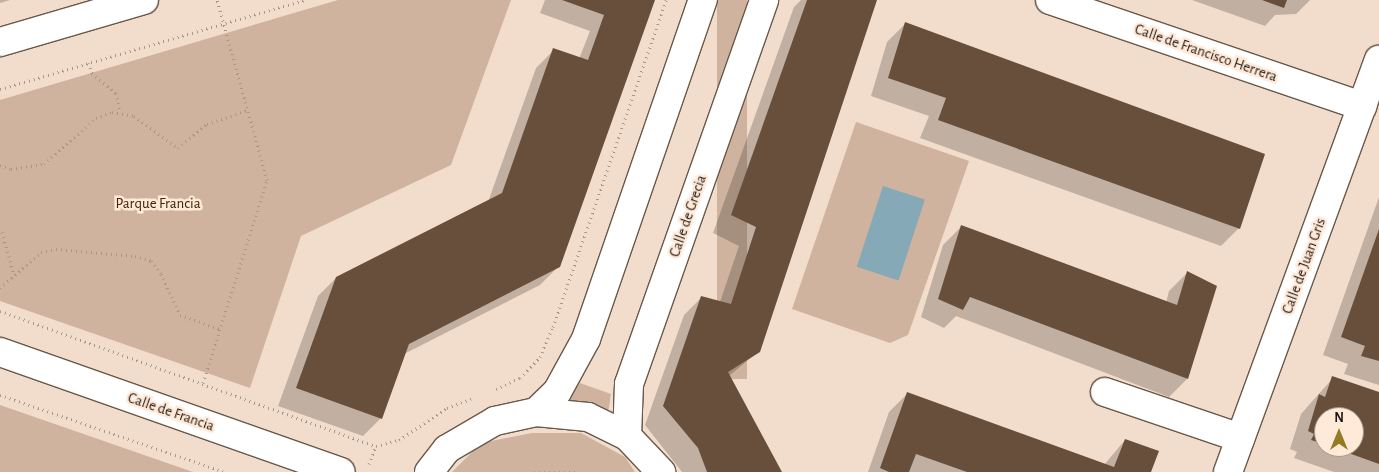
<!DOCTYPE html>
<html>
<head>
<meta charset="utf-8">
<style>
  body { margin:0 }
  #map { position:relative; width:1379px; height:472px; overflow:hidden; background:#f2dccb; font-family:"Alegreya Sans",sans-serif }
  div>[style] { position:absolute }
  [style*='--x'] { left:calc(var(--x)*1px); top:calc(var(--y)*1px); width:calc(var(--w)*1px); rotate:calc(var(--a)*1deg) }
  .green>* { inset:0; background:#cfb39e; transform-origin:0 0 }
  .water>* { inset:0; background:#86a9b8; transform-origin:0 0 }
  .shadow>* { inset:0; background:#0003 }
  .building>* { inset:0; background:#674f3c }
  .path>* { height:3px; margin-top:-1.5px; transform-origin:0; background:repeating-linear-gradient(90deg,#a79689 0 1px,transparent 0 5px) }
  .roads { filter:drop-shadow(1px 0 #6a5849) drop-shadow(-1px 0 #6a5849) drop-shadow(0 1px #6a5849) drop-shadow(0 -1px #6a5849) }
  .minor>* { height:28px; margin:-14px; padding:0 14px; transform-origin:14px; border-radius:14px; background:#fff }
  span { translate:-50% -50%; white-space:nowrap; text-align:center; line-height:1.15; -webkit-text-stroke:5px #ffe9d8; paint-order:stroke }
  .street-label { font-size:15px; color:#211913 }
  .park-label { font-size:15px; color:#412408 }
  .north { position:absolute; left:1314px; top:407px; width:50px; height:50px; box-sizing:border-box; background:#ffe9d8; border:1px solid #a69689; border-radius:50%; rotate:0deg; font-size:14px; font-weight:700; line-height:20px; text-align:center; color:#211913 }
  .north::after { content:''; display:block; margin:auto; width:18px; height:22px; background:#947a21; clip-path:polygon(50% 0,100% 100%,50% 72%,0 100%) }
</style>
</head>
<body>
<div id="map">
  <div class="green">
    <div style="clip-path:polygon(338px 0,511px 0,451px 165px,301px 236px,250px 388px,0 301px,0 100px)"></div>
    <div style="left:717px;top:0;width:30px;height:379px"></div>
    <div style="clip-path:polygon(856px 122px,969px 161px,908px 335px,890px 343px,792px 309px)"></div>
    <div style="clip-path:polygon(580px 383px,611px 394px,608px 413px,567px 400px)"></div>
    <div style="clip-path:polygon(0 405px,193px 472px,0 472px)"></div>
    <div style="clip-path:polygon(532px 433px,581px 433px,625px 457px,635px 472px,452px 472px,481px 443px)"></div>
  </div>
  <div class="water">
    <div style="left:883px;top:186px;width:44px;height:85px;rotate:18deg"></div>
  </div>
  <div class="shadow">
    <div style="clip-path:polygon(0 0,10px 0,0 3px)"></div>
    <div style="clip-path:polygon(545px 0,653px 0,558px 267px,540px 285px,404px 354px,381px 418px,363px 436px,278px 406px,318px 296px,336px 278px,488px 202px,536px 68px,554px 50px,579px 59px,590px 31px,540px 13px)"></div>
    <div style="clip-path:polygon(801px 0,876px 0,759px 351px,729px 376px,780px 472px,682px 472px,645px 425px,684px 315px,702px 297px,720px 302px,739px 246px,713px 233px,794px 7px)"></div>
    <div style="clip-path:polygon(1192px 0,1310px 0,1296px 14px,1275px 15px,1265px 26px)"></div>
    <div style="clip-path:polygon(905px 24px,1239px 228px,1221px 246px,920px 138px,929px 116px,871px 96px,887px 42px)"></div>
    <div style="clip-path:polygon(1379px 197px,1379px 385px,1344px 374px,1348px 364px,1323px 355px)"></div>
    <div style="clip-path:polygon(961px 227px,1166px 303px,1169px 291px,1187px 273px,1215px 286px,1187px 379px,1169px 397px,956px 316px,944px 328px,921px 317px,943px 245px)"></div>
    <div style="clip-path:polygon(evenodd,1333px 378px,1379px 394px,1379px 472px,1334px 472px,1294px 458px,1297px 452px,1290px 449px,1301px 414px,1333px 378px,1324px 417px,1354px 417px,1354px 447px,1324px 447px,1324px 417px)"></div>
    <div style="clip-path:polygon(907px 394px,1104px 465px,1125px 440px,1150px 472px,868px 472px,889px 412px)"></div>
  </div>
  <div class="building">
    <div style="clip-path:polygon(562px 0,655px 0,560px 267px,409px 344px,382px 419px,296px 388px,336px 277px,502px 193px,553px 48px,588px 60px,604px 15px)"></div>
    <div style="clip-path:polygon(807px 0,877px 0,760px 352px,728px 372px,782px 472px,707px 472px,698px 448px,663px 406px,701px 296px,731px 304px,756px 227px,731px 215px)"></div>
    <div style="clip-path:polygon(1262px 0,1287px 0,1284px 8px)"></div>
    <div style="clip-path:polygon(905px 22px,1265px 154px,1240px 229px,938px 120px,946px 98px,888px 78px)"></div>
    <div style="clip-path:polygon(961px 225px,1177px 305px,1187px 271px,1217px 286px,1188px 379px,970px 297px,963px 310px,938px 299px)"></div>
    <div style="clip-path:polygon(1379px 229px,1379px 361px,1361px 356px,1365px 346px,1341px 337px)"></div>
    <div style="clip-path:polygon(1332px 376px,1379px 392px,1379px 464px,1332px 447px,1354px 447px,1354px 417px,1324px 417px,1324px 444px,1311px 440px,1314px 434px,1308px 431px,1319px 394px,1325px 397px)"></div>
    <div style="clip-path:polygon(907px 392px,1114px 467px,1125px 439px,1159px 451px,1151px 472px,967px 472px,916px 454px,909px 472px,889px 472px,880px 468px)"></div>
  </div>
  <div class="path">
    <div style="--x:88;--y:63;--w:11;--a:68"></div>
    <div style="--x:92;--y:73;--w:31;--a:40"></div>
    <div style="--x:116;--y:93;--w:19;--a:78"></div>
    <div style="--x:0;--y:89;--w:317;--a:-16.3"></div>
    <div style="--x:0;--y:165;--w:12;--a:20"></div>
    <div style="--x:11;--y:169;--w:33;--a:-9"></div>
    <div style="--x:44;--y:164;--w:69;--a:-41.5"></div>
    <div style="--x:96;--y:118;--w:17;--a:-21"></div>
    <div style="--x:112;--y:112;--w:22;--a:10"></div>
    <div style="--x:134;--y:116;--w:54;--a:36"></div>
    <div style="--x:178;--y:148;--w:38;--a:-40"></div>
    <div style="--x:207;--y:124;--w:43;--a:-18.9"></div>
    <div style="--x:2;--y:232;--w:45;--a:74.4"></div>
    <div style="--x:0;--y:288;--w:55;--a:-41.3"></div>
    <div style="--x:41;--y:252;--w:15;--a:-11"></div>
    <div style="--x:56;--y:249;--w:79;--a:5.1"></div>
    <div style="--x:135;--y:256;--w:17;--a:17"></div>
    <div style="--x:151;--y:261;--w:16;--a:52"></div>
    <div style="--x:161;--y:274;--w:45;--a:65.1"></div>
    <div style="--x:180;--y:315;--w:42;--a:19.3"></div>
    <div style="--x:0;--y:311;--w:400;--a:19.8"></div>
    <div style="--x:376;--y:446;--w:24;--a:-15"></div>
    <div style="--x:399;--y:440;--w:58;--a:-33.7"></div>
    <div style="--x:447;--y:408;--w:26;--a:-21"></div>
    <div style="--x:203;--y:383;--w:213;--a:-72.5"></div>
    <div style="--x:267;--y:180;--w:187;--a:-105.5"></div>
    <div style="--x:496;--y:389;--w:26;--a:-25"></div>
    <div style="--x:520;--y:378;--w:29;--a:-46"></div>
    <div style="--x:540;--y:357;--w:33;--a:-67"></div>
    <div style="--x:553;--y:327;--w:346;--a:-70.9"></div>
    <div style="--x:0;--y:395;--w:238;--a:18.9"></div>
    <div style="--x:369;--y:464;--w:19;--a:-69"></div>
    <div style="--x:534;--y:472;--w:42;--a:0"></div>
  </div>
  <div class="roads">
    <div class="minor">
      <div style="--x:1050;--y:0;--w:330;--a:18.8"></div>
      <div style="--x:0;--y:42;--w:150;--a:-16.3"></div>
      <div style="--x:0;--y:352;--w:361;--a:19.4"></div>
      <div style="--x:1105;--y:392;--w:143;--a:18.8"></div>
      <div style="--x:536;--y:412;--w:29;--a:-44"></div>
      <div style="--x:557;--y:392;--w:60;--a:-61.3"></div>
      <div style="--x:586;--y:339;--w:359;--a:-71"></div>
      <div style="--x:627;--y:436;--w:52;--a:-87.8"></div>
      <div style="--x:629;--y:384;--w:407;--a:-70.6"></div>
      <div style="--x:429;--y:472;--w:29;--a:-52"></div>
      <div style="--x:447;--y:449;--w:56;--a:-30.3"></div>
      <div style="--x:495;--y:421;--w:42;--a:-12.4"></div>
      <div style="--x:536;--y:412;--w:52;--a:5.5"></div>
      <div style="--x:588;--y:417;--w:43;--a:26"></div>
      <div style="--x:627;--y:436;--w:50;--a:46.6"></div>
      <div style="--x:1228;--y:472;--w:439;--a:-69.9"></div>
    </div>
  </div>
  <div class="street-label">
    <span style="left:1206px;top:53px;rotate:19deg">Calle de Francisco Herrera</span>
    <span style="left:688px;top:216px;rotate:-71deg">Calle de Grecia</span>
    <span style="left:1304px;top:266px;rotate:-70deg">Calle de Juan Gris</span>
    <span style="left:171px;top:412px;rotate:19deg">Calle de Francia</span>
  </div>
  <div class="park-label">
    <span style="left:158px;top:204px">Parque Francia</span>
  </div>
  <div class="north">N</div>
</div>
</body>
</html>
